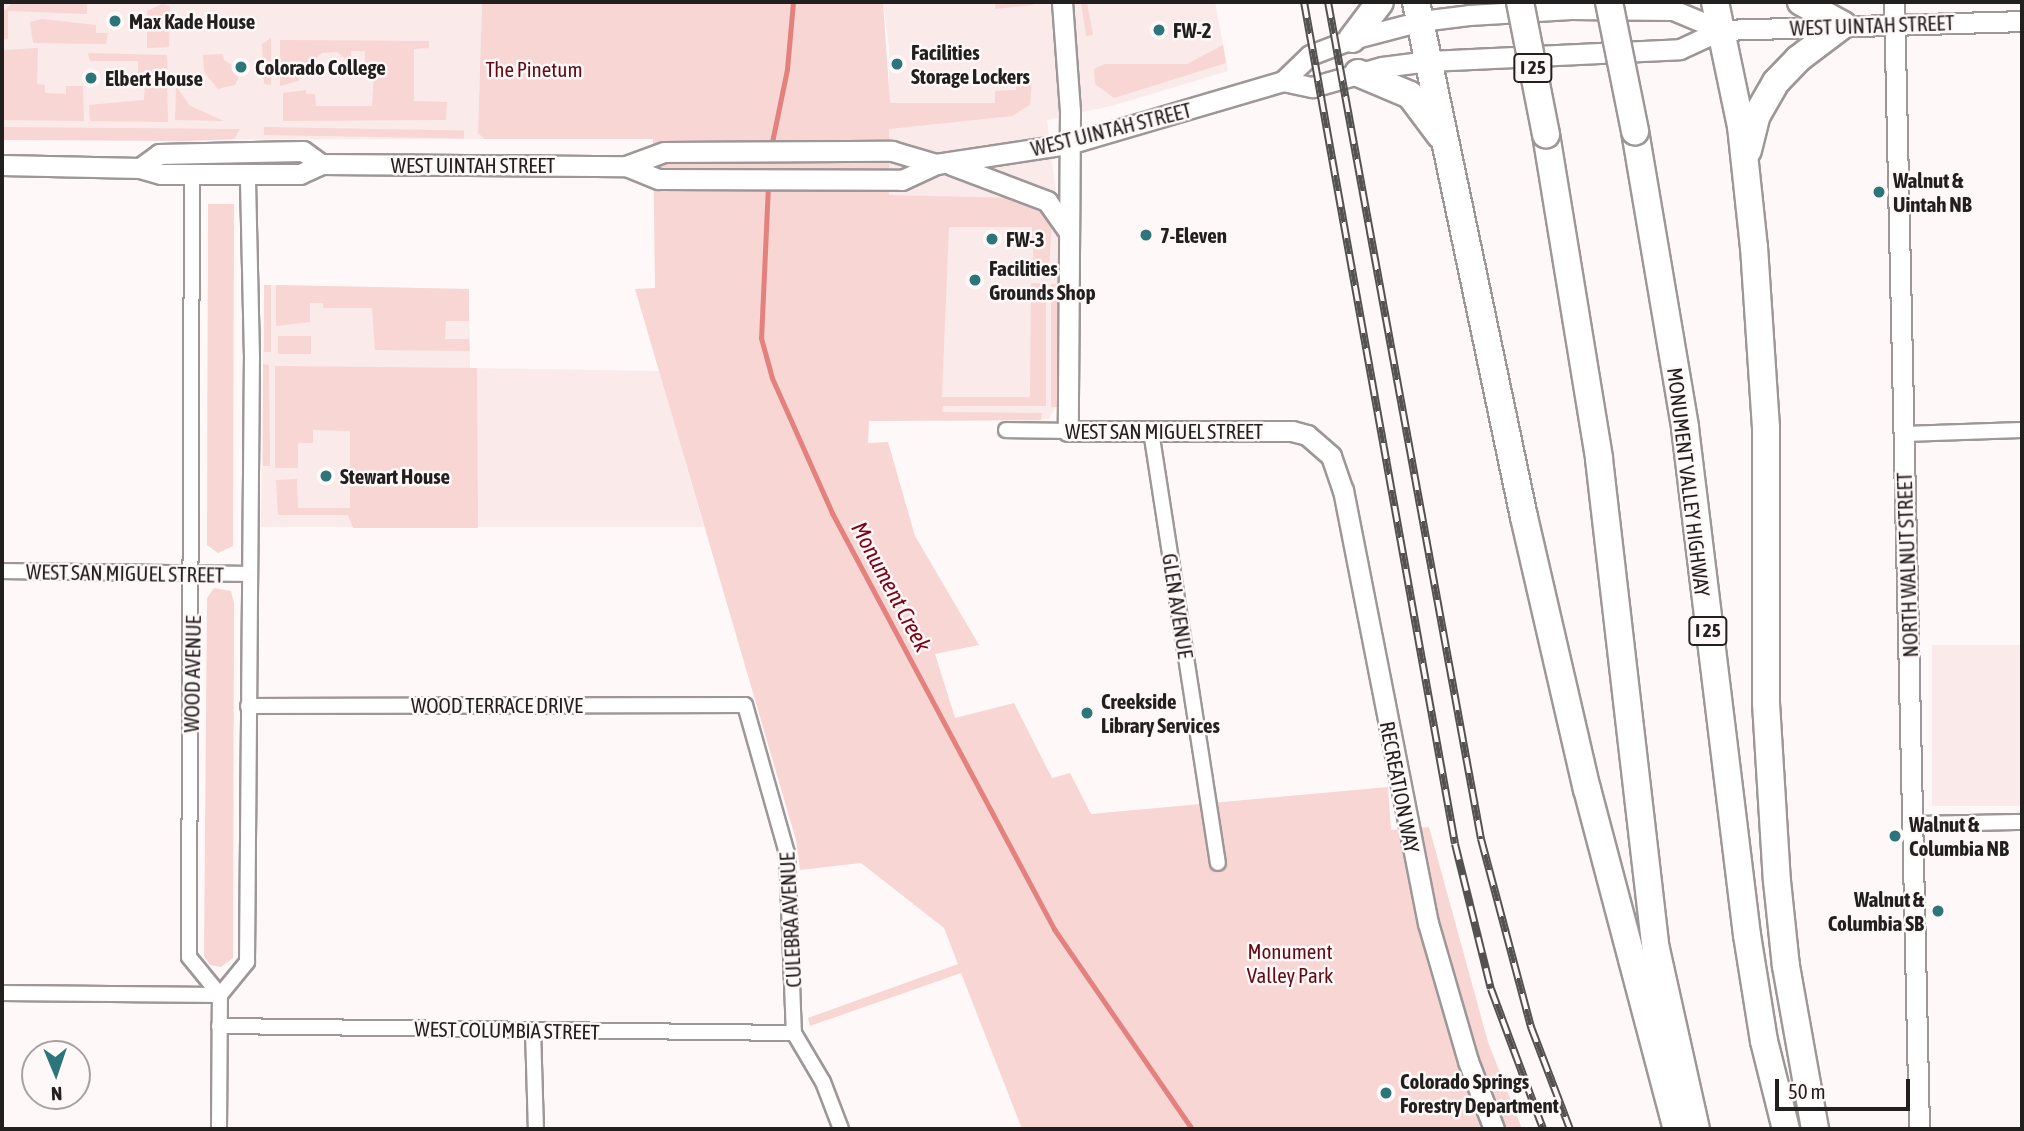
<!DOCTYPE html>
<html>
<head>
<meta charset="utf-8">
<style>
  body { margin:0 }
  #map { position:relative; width:2024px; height:1131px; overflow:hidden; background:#fff8f8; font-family:"Asap Condensed",sans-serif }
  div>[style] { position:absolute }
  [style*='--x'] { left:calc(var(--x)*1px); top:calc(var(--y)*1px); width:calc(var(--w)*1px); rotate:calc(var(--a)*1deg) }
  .built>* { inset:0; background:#faeae9; transform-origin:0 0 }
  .green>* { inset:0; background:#f7d6d4; transform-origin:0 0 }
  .stream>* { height:5px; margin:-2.5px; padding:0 2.5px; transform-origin:2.5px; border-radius:2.5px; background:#e3817e }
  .roads { filter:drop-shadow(2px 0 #9d9797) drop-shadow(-2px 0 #9d9797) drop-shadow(0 2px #9d9797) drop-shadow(0 -2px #9d9797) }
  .street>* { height:14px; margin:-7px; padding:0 7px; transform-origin:7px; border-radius:7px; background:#fff }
  .secondary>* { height:19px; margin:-9.5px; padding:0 9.5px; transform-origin:9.5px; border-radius:9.5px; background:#fff }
  .highway>* { height:26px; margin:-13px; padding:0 13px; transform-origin:13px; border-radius:13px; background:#fff }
  .rail>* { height:8px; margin-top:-4px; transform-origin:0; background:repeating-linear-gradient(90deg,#fff8f8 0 16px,#545151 0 32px); box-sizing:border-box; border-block:2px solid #545151 }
  .bridges { filter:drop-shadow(2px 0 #9d9797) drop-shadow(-2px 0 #9d9797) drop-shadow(0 2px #9d9797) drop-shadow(0 -2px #9d9797) }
  .highway-bridge>* { height:26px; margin:-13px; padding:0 13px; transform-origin:13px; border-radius:13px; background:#fff }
  .dots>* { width:19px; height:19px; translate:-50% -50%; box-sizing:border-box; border:4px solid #fff8f8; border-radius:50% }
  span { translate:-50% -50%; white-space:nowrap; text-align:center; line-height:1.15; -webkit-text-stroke:5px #fff8f8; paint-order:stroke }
  .shield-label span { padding:2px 5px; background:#fff8f8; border:2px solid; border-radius:5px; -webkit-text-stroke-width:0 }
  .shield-label { font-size:19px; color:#221f1f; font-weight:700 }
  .poi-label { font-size:21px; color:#221f1f; font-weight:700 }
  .left { translate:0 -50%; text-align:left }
  .right { translate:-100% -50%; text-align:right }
  .street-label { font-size:21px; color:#221f1f }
  .park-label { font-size:21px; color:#640a14 }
  .water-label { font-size:23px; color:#7d0015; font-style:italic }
  .frame { position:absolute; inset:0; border:4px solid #221f1f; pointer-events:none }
  .north { position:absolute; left:21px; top:1040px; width:70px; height:70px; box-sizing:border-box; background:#fff8f8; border:2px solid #a7a1a1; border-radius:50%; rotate:178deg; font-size:19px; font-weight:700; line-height:28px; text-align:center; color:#221f1f }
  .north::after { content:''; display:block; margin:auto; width:24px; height:32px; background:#2c767b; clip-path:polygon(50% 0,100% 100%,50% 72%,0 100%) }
  .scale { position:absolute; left:1775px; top:1079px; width:135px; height:32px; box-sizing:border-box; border:4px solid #221f1f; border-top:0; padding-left:9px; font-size:21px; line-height:24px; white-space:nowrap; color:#221f1f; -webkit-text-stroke:5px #fff8f8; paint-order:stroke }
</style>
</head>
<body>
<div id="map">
  <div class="built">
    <div style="clip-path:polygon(2px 2px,482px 2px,478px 133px,484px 139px,2px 140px)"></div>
    <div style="clip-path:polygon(883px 2px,1215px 2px,1228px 71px,1115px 105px,1047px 120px,1059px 219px,1056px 406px,1049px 419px,941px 421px,950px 197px,889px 195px,889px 46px)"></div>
    <div style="clip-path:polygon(264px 285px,469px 289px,470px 368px,659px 371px,704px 527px,261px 527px)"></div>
    <div style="left:2022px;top:645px;width:161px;height:90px;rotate:90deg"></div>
  </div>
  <div class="green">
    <div style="clip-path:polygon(14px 2px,109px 2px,109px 3px,87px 3px,87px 14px,8px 11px,8px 39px,2px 40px,2px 12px)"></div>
    <div style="clip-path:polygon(482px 2px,883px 2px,890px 103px,995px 103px,995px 91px,1016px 90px,1016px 78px,1032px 78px,1030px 105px,1012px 116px,889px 129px,889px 195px,1017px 198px,1052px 220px,1049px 270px,1034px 270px,1032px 227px,949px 227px,942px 397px,1030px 397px,1031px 283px,1046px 283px,1046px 406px,943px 406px,942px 412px,1042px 413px,1041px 420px,869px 421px,868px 443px,888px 442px,915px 536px,979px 645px,935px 654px,955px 718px,1014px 703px,1052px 778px,1070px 773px,1091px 814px,1388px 787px,1391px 830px,1429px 827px,1488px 1042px,1522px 1129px,1022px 1129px,961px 973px,810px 1026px,808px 1018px,958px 964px,944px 928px,861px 863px,800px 870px,796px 840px,635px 289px,655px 288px,653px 139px,484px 139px,478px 133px)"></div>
    <div style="clip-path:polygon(995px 2px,1033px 2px,1033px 5px,995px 9px)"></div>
    <div style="clip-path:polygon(1081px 2px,1087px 2px,1093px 35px,1086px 36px)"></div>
    <div style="clip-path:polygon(162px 4px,170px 6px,169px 47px,147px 48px,147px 11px)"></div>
    <div style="clip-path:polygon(42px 19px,96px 25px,96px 33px,108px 33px,106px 44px,33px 43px,30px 22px)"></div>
    <div style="clip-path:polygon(271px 38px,271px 85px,264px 84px,262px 44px)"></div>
    <div style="clip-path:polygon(280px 40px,429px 41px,429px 48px,414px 49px,414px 101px,447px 102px,446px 120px,283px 121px,283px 93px,306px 90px,306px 94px,315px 94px,316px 106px,372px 106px,374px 73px,365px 72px,365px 51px,351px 51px,351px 63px,337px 52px,322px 53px,305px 67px,298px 81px,280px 86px)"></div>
    <div style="clip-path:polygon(1223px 45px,1226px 63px,1114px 98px,1095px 84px,1094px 69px,1105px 64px,1187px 64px)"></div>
    <div style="clip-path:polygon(38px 48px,37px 84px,45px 85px,45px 93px,66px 94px,66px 86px,83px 86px,84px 121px,2px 120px,2px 50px)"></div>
    <div style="clip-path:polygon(88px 53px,167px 55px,168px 74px,138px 74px,138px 61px,90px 61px)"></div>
    <div style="clip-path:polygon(223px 54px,224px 60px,239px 69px,238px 79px,235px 85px,218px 89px,204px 72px,203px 55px)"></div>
    <div style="clip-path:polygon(167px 81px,168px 122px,90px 121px,89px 105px,144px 100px,145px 82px)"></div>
    <div style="clip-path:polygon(176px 86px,190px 106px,224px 121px,175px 120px)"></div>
    <div style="clip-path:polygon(2px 127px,240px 129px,234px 139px,189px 141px,2px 140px)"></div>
    <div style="left:264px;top:127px;width:200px;height:8px;rotate:1deg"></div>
    <div style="clip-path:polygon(208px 204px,234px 204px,233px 546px,218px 553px,207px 545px)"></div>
    <div style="left:1051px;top:284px;width:7px;height:123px"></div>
    <div style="left:264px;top:285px;width:7px;height:67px"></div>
    <div style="clip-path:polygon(276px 285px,469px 289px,469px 321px,446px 321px,445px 339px,469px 339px,470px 351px,375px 350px,372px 308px,323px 308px,323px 303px,310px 303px,310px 322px,276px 326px)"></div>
    <div style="left:278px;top:336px;width:33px;height:18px"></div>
    <div style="clip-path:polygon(263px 364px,269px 365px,270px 466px,263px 466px)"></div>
    <div style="clip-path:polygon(275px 366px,477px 368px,478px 528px,353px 528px,348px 515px,278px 515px,276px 480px,297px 479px,298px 508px,350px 508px,350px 431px,313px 430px,313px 443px,298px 443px,298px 468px,275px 468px)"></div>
    <div style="clip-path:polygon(214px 588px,231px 591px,234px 603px,233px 958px,221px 967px,210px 965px,204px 956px,207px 598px)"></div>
  </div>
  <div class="stream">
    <div style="--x:771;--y:147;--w:80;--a:-78.4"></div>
    <div style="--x:787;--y:69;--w:67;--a:-84.9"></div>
    <div style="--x:768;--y:185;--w:153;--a:92.6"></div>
    <div style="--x:761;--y:338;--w:41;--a:74.6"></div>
    <div style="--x:772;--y:378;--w:148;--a:66"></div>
    <div style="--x:832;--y:513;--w:472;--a:61.9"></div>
    <div style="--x:1054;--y:929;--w:243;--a:55.4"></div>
  </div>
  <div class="roads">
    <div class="street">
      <div style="--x:192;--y:174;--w:783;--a:90.22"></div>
      <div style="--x:189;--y:957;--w:49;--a:50.8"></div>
      <div style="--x:1006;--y:430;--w:62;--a:0.9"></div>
      <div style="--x:1151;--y:431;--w:437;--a:81.2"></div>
      <div style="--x:1904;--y:434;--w:118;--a:-1.9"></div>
      <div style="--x:2;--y:571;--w:247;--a:0.7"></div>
      <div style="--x:248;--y:706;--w:497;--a:-0.1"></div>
      <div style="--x:745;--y:705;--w:154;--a:74.2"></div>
      <div style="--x:787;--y:853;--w:180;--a:87.8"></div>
      <div style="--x:794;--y:1033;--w:57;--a:59.4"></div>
      <div style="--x:823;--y:1082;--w:50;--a:69"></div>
      <div style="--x:1914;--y:824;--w:108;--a:-1.1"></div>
      <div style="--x:2;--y:993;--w:218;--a:0.5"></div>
      <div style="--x:219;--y:1026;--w:575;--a:0.7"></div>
      <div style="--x:533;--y:1030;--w:99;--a:88.3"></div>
      <div style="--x:219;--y:1129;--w:134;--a:-89.6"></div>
      <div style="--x:220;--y:995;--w:43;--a:-50.7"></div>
      <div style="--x:247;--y:962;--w:605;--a:-89.53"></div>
      <div style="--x:252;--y:357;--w:183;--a:-91.3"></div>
    </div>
    <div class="secondary">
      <div style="--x:1062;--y:2;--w:109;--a:85.8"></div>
      <div style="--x:1070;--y:111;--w:320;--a:90.4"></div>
      <div style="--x:1068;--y:431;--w:224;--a:0"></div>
      <div style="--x:1292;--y:431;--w:16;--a:15"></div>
      <div style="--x:1307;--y:435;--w:32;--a:41"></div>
      <div style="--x:1331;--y:456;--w:36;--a:71"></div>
      <div style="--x:1343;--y:490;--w:441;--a:78.9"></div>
      <div style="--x:1428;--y:923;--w:144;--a:73.8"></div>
      <div style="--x:1468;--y:1061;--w:73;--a:69.1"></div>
      <div style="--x:1894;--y:2;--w:1127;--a:88.73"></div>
      <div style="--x:1283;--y:81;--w:37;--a:-44"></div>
      <div style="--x:1310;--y:55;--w:45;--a:-20.9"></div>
      <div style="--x:1352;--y:39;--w:71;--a:-14.6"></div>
      <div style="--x:1421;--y:21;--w:48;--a:-7.1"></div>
      <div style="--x:1469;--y:15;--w:102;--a:-3.4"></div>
      <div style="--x:1571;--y:9;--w:102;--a:0.6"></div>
      <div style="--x:1673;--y:10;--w:52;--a:22.6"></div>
      <div style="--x:1721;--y:30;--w:301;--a:-1.7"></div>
      <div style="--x:2;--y:165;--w:138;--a:1.2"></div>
      <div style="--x:140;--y:168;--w:22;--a:16"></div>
      <div style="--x:161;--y:174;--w:139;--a:0"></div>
      <div style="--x:300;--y:174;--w:23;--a:-25"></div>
      <div style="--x:321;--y:164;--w:305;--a:0.4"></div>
      <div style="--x:626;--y:166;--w:35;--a:22"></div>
      <div style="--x:659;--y:179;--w:243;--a:0.2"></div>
      <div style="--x:902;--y:180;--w:38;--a:-25"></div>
      <div style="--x:936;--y:164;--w:134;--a:-8.6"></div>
      <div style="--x:1069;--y:144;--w:223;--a:-16.4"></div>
      <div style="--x:1283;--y:81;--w:30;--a:12"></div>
      <div style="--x:1312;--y:87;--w:73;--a:-15.9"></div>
      <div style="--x:1382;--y:67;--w:47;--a:-7.3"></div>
      <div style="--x:1429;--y:61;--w:251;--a:-2.7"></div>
      <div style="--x:1680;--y:49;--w:45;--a:-24.9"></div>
      <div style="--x:952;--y:165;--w:102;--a:20.8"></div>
      <div style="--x:1047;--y:201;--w:35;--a:55"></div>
      <div style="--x:626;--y:166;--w:40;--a:-20.2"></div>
      <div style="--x:664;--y:152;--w:228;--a:-0.3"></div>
      <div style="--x:892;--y:151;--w:46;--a:16.5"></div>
      <div style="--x:140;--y:168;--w:24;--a:-36"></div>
      <div style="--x:159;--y:154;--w:92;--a:-1.2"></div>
      <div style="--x:251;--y:152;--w:52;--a:-1.1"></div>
      <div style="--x:303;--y:151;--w:22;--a:36"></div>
    </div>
    <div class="highway">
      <div style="--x:1416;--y:2;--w:526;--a:78.16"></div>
      <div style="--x:1524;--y:517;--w:279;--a:77"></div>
      <div style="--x:1587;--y:789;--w:352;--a:75.2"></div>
      <div style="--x:1715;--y:2;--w:127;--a:78.2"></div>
      <div style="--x:1741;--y:126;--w:122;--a:83.9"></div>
      <div style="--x:1754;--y:247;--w:181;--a:86.2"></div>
      <div style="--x:1766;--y:428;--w:275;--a:90"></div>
      <div style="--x:1766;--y:703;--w:178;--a:86.5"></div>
      <div style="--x:1777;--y:881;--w:85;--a:84"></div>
      <div style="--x:1786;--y:966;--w:166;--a:79.9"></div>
      <div style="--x:1352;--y:39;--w:46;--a:-52.9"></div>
      <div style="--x:1358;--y:73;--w:56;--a:22.9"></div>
      <div style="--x:1410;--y:95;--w:50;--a:53.1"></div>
      <div style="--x:1635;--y:131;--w:301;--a:80.4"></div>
      <div style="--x:1685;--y:428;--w:511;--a:83.03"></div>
      <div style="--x:1747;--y:935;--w:107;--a:80.9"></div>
      <div style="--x:1764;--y:1041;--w:91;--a:76"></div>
      <div style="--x:1546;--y:134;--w:329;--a:80.7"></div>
      <div style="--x:1599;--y:459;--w:493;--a:83.4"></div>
      <div style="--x:1656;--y:949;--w:184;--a:77.5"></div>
      <div style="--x:1748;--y:150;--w:36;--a:-76"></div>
      <div style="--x:1757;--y:115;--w:38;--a:-60"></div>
      <div style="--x:1776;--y:82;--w:32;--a:-46"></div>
      <div style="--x:1798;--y:59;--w:56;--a:-37.1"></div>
      <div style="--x:1843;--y:25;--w:48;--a:-151.3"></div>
    </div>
  </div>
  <div class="rail">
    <div style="--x:1304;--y:2;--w:855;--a:79.83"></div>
    <div style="--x:1455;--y:844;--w:149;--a:76.1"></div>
    <div style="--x:1491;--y:989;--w:149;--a:69.6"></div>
    <div style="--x:1328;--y:2;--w:851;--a:79.64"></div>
    <div style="--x:1481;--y:839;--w:195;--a:75.1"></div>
    <div style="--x:1531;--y:1027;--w:109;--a:69.1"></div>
  </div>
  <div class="bridges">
    <div class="highway-bridge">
      <div style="--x:1520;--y:2;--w:135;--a:78.9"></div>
      <div style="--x:1609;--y:2;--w:132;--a:78.6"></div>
    </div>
  </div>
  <div class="dots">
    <div style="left:115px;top:21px;background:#2c767b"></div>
    <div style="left:1159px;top:30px;background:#2c767b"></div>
    <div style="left:897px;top:64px;background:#2c767b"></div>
    <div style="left:241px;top:67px;background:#2c767b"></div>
    <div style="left:91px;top:78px;background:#2c767b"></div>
    <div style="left:1879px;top:192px;background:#2c767b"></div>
    <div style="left:1146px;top:235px;background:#2c767b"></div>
    <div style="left:992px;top:239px;background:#2c767b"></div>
    <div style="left:975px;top:280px;background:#2c767b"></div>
    <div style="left:326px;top:476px;background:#2c767b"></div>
    <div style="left:1087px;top:713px;background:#2c767b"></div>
    <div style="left:1895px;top:836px;background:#2c767b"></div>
    <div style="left:1938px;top:911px;background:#2c767b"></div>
    <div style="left:1386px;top:1093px;background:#2c767b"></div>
  </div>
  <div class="shield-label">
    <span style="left:1533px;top:68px">I 25</span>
    <span style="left:1708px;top:631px">I 25</span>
  </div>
  <div class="poi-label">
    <span class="left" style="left:129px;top:21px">Max Kade House</span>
    <span class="left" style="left:1173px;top:30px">FW-2</span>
    <span class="left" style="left:911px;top:64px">Facilities<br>Storage Lockers</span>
    <span class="left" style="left:255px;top:67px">Colorado College</span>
    <span class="left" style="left:105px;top:78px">Elbert House</span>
    <span class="left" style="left:1893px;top:192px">Walnut &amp;<br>Uintah NB</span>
    <span class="left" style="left:1160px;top:235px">7-Eleven</span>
    <span class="left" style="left:1006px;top:239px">FW-3</span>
    <span class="left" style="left:989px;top:280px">Facilities<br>Grounds Shop</span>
    <span class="left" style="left:340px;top:476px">Stewart House</span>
    <span class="left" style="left:1101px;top:713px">Creekside<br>Library Services</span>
    <span class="left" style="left:1909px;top:836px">Walnut &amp;<br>Columbia NB</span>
    <span class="right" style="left:1924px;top:911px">Walnut &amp;<br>Columbia SB</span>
    <span class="left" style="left:1400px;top:1093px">Colorado Springs<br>Forestry Department</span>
  </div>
  <div class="street-label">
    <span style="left:1872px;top:25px;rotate:-2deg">WEST UINTAH STREET</span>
    <span style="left:1111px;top:129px;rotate:-14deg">WEST UINTAH STREET</span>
    <span style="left:473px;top:165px">WEST UINTAH STREET</span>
    <span style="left:1164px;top:431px">WEST SAN MIGUEL STREET</span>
    <span style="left:1689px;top:482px;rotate:83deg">MONUMENT VALLEY HIGHWAY</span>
    <span style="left:1907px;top:565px;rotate:-92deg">NORTH WALNUT STREET</span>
    <span style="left:125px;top:573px;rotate:1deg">WEST SAN MIGUEL STREET</span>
    <span style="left:1178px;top:606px;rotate:81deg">GLEN AVENUE</span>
    <span style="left:192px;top:674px;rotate:-89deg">WOOD AVENUE</span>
    <span style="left:497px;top:705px">WOOD TERRACE DRIVE</span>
    <span style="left:1400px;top:787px;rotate:79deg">RECREATION WAY</span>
    <span style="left:790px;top:920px;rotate:-93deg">CULEBRA AVENUE</span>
    <span style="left:507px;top:1030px;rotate:1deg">WEST COLUMBIA STREET</span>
  </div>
  <div class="park-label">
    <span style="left:534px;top:69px">The Pinetum</span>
    <span style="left:1290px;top:963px">Monument<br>Valley Park</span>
  </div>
  <div class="water-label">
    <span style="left:891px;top:587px;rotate:62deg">Monument Creek</span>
  </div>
  <div class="frame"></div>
  <div class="north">N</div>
  <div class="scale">50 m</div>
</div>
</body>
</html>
